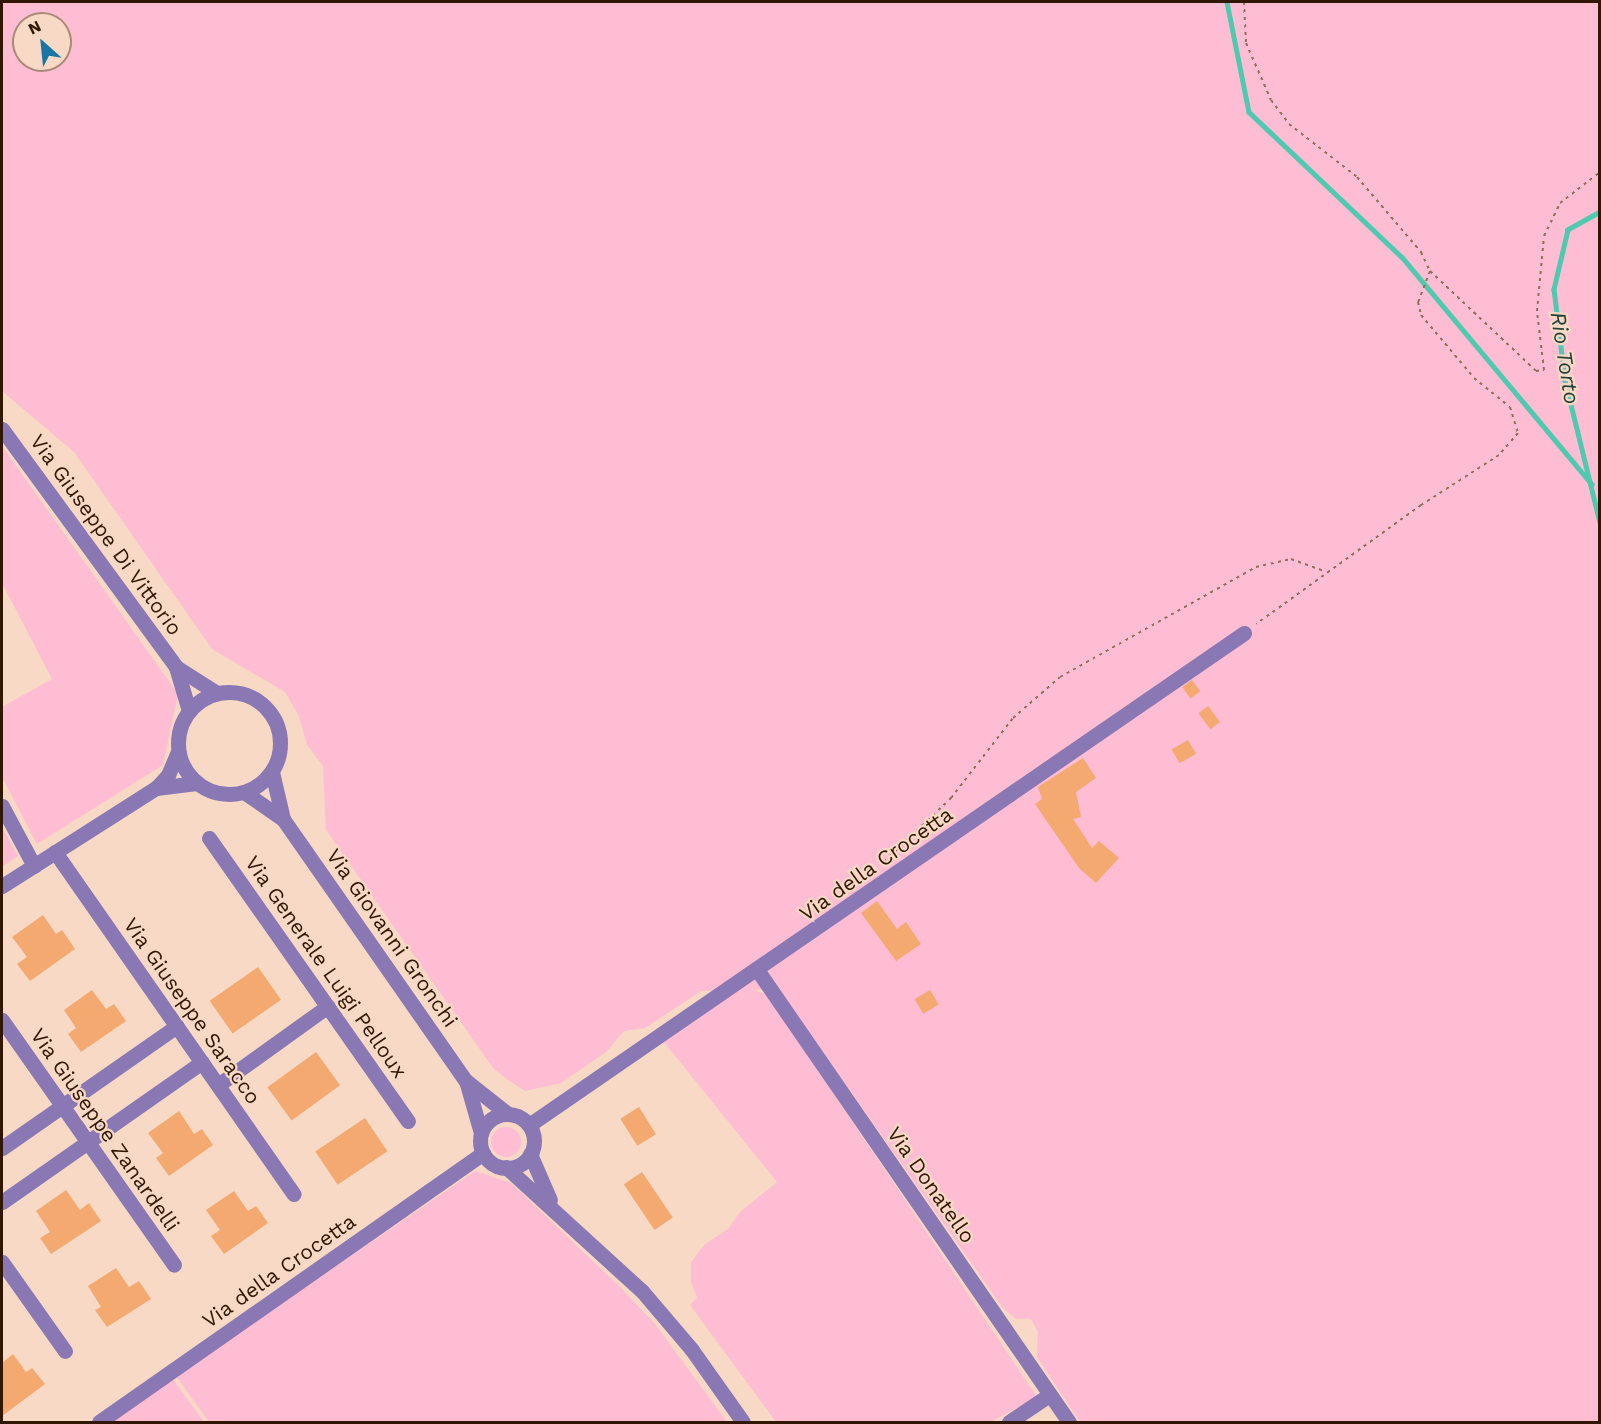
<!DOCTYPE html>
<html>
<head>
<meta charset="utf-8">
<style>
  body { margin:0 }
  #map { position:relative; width:1601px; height:1424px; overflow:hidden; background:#f7d9c5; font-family:"Work Sans",sans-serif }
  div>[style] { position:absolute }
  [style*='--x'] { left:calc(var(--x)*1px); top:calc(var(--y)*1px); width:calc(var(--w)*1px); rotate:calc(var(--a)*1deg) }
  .green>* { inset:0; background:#febdd2 }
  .round { border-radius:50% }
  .stream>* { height:4.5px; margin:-2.25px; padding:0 2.25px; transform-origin:2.25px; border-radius:2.25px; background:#4fc9b0 }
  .building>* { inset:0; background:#f4a970; transform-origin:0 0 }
  .path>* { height:2px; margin-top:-1px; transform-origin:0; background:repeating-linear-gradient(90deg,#8c705c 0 3px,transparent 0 7.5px) }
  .minor>* { height:15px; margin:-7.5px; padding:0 7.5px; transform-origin:7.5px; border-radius:7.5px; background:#8a78b5 }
  .minor>.ring { margin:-7.5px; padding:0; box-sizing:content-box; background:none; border:15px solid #8a78b5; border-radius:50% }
  span { translate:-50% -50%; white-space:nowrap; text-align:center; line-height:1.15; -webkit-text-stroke:4.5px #f7d9c5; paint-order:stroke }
  .street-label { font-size:21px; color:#311702 }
  .water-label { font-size:22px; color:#26413a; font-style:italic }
  .frame { position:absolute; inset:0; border:3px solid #311702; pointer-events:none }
  .north { position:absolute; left:12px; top:12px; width:60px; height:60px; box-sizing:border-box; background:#f7d9c5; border:2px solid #a88b77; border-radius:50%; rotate:333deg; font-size:16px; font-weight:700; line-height:24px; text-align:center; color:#311702 }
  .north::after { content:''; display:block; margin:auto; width:21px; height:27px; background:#1975a3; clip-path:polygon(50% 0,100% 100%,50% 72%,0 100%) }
</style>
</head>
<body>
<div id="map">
  <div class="green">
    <div style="clip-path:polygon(evenodd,2px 2px,1599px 2px,1599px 1422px,1080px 1422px,1037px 1357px,1038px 1332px,1031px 1319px,1016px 1319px,1003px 1308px,778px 988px,753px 990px,767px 994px,1037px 1397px,991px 1422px,776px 1422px,690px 1305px,697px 1297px,691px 1282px,691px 1262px,705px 1244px,728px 1229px,740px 1212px,777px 1182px,664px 1042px,737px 990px,701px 991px,645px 1028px,624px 1031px,606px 1052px,561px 1083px,525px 1091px,508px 1080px,493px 1068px,326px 830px,323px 766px,307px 745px,299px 716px,285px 692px,212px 649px,74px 452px,2px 391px,2px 2px,24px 24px,60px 24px,60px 60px,24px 60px,24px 24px)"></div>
    <div style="clip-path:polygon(2px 446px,178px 694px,163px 765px,37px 844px,2px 777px,2px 707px,52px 679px,2px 583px)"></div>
    <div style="clip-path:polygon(2px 827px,18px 856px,2px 867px)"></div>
    <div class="round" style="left:491px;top:1127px;width:30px;height:30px"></div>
    <div style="clip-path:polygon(475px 1171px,511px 1183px,619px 1286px,655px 1324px,727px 1422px,209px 1422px,176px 1376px)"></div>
    <div style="clip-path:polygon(172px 1378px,204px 1422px,111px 1422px)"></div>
  </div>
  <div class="stream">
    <div style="--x:1227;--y:2;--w:112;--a:78.7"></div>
    <div style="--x:1249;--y:112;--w:211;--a:43.5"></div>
    <div style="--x:1402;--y:257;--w:296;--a:50.1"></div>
    <div style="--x:1600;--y:212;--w:37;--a:151"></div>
    <div style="--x:1568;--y:230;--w:61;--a:103.3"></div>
    <div style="--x:1554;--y:289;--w:92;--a:83.1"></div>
    <div style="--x:1565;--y:380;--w:146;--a:76.2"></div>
  </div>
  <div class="building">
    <div style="left:1192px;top:680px;width:14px;height:12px;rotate:54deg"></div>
    <div style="left:1208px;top:706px;width:20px;height:12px;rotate:53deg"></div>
    <div style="left:1188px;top:740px;width:16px;height:19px;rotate:60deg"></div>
    <div style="clip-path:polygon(1083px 758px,1096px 778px,1076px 792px,1081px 817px,1073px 819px,1092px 848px,1099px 841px,1119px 858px,1096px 883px,1079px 868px,1035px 804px,1042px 799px,1038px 787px)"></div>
    <div style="clip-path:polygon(877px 901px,897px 929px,906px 922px,921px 944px,896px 961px,861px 913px)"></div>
    <div style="clip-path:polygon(43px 915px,56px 934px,62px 930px,75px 949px,30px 981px,17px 964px,27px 957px,12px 937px)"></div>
    <div style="left:258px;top:967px;width:40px;height:59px;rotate:55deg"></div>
    <div style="clip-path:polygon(92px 990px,106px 1009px,114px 1004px,126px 1021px,81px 1052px,68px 1034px,76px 1028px,64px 1010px)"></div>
    <div style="left:930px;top:990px;width:17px;height:18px;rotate:59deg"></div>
    <div style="left:316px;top:1052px;width:41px;height:60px;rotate:54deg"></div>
    <div style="left:639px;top:1107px;width:32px;height:22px;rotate:58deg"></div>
    <div style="clip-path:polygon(179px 1111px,194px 1134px,202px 1129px,213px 1145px,169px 1176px,156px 1158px,163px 1153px,148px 1133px)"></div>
    <div style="left:365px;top:1118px;width:40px;height:60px;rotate:56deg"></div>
    <div style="left:642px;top:1172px;width:55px;height:22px;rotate:56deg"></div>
    <div style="clip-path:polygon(66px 1190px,80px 1210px,89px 1203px,101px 1221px,51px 1254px,40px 1238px,50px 1232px,36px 1211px)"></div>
    <div style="clip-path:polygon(234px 1191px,248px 1211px,256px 1206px,268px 1223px,224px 1254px,211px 1236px,220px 1230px,206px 1210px)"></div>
    <div style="clip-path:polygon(116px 1268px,129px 1287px,139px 1281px,151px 1299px,107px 1327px,95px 1310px,101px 1307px,88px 1286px)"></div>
    <div style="clip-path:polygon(13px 1354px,26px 1372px,32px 1368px,45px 1384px,2px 1416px,2px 1363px)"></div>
  </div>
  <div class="path">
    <div style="--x:1244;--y:2;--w:41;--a:87.2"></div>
    <div style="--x:1246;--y:43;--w:62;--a:66.3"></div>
    <div style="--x:1271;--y:100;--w:30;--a:53"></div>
    <div style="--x:1289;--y:124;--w:86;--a:37.9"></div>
    <div style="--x:1357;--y:177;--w:99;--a:49.5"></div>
    <div style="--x:1421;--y:252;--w:21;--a:65"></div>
    <div style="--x:1430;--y:271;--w:33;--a:111"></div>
    <div style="--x:1418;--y:302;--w:13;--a:77"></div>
    <div style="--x:1421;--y:315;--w:82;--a:49.9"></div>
    <div style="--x:1474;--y:378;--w:46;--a:38.9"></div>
    <div style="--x:1510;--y:407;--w:27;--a:73"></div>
    <div style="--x:1518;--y:433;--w:29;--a:131"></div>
    <div style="--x:1499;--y:455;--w:93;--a:147.3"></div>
    <div style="--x:1421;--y:505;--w:203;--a:144.2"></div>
    <div style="--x:1430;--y:271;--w:146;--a:43.3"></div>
    <div style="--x:1536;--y:371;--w:8;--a:-7"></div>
    <div style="--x:1544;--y:370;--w:59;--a:-96.8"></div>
    <div style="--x:1537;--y:311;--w:75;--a:-84.7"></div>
    <div style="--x:1544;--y:236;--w:37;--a:-64"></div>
    <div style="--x:1560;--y:203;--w:51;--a:-37.8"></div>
    <div style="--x:884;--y:862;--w:93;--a:-43.7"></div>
    <div style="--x:951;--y:798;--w:101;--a:-52.2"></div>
    <div style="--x:1013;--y:718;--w:62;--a:-41.1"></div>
    <div style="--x:1060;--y:677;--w:225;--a:-29.3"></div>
    <div style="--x:1256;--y:567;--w:36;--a:-13"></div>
    <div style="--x:1291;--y:559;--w:37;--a:20"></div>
  </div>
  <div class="minor">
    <div style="--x:2;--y:429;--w:295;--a:53.8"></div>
    <div style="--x:176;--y:667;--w:46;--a:73.5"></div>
    <div style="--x:176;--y:667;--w:49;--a:32.4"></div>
    <div class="ring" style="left:178px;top:692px;width:87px;height:87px"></div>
    <div style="--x:272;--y:772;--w:48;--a:76.8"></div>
    <div style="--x:156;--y:788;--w:41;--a:-7"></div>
    <div style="--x:244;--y:792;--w:47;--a:34.7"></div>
    <div style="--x:283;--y:819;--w:320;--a:55.1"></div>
    <div style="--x:466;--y:1081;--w:53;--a:38.2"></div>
    <div style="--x:2;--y:806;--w:68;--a:61.9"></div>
    <div style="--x:209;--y:838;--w:346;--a:54.9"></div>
    <div style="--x:55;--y:852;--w:417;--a:55.1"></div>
    <div style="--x:2;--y:886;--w:183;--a:-32.5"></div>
    <div style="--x:156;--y:788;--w:18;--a:-47"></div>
    <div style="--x:168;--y:775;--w:26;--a:-67"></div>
    <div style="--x:758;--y:971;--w:548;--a:55.41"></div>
    <div style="--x:2;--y:1020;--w:299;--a:54.9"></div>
    <div style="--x:467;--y:1084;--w:51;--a:74.1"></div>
    <div style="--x:218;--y:1085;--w:135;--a:-35.7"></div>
    <div class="ring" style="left:480px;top:1114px;width:39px;height:39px"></div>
    <div style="--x:529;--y:1125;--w:868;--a:-34.53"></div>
    <div style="--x:2;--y:1148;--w:213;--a:-34.9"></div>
    <div style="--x:530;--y:1154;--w:50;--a:66.5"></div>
    <div style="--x:506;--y:1167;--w:184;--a:42.4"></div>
    <div style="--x:642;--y:1291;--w:77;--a:49.7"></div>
    <div style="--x:692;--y:1350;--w:88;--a:54.7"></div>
    <div style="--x:2;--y:1202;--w:244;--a:-35"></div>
    <div style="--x:2;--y:1262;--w:109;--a:54.7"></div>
    <div style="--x:99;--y:1422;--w:469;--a:-35"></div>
    <div style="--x:1009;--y:1422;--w:48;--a:-34"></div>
  </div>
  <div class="street-label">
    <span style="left:106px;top:535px;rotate:54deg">Via Giuseppe Di Vittorio</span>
    <span style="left:876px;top:864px;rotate:-35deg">Via della Crocetta</span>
    <span style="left:392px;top:938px;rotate:55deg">Via Giovanni Gronchi</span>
    <span style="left:326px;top:967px;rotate:55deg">Via Generale Luigi Pelloux</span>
    <span style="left:192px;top:1011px;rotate:55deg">Via Giuseppe Saracco</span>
    <span style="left:105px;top:1130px;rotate:55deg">Via Giuseppe Zanardelli</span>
    <span style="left:931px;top:1185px;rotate:55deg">Via Donatello</span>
    <span style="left:279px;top:1271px;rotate:-35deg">Via della Crocetta</span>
  </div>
  <div class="water-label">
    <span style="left:1565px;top:358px;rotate:81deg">Rio Torto</span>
  </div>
  <div class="frame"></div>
  <div class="north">N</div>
</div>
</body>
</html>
